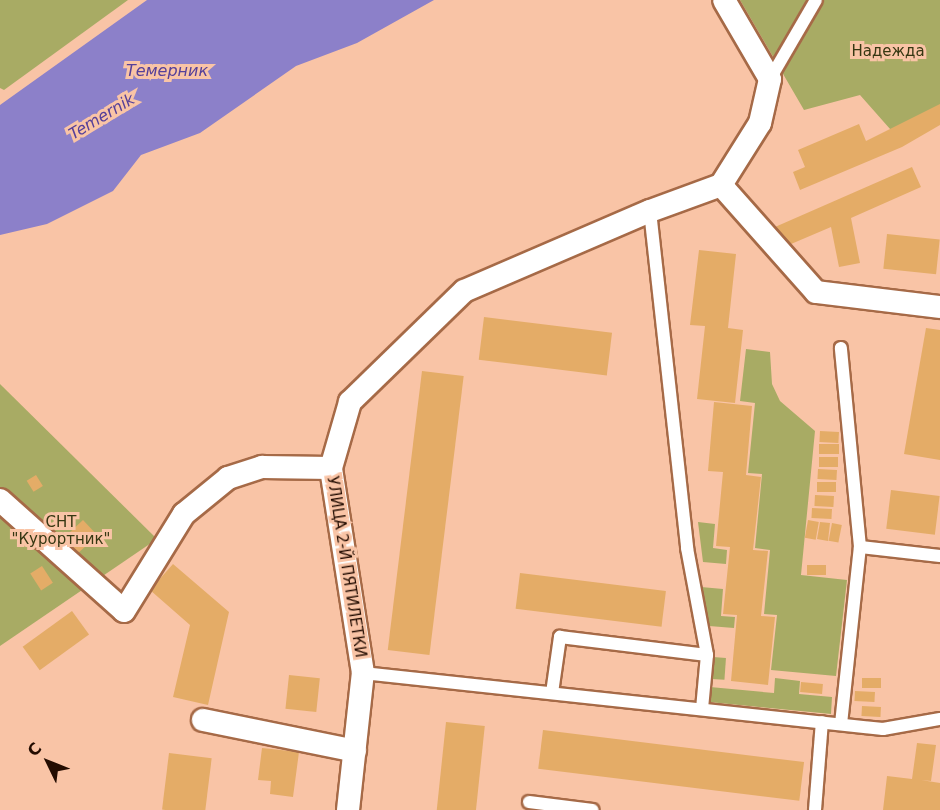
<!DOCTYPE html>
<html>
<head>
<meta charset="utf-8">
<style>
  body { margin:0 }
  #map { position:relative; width:940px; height:810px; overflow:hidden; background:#f9c4a6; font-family:"DejaVu Sans",sans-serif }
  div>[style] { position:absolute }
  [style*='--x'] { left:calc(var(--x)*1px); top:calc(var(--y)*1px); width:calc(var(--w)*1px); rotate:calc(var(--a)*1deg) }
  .green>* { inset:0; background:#a8ab64; transform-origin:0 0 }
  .water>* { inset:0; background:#8c80c9 }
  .building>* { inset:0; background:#e4ac67; transform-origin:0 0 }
  .roads { filter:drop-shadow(2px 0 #a66a47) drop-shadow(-2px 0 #a66a47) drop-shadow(0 2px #a66a47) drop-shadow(0 -2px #a66a47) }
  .lane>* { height:12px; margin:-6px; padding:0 6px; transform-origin:6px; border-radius:6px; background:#fff }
  .street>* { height:22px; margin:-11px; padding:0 11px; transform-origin:11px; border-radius:11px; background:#fff }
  span { translate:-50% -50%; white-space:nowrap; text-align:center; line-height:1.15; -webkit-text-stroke:6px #f9c4a6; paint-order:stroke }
  .park-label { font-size:15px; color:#363712 }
  .street-label { font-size:15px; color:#230c01 }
  .water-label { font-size:16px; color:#564099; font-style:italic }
  .north { position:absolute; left:18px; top:732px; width:60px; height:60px; -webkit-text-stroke:4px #f9c4a6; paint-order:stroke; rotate:313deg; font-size:16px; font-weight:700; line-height:24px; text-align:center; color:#230c01 }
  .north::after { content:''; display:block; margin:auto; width:21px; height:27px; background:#230c01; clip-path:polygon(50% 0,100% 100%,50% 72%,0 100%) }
</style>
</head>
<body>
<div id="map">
  <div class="green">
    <div style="clip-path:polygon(0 0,128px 0,4px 90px,0 88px)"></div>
    <div style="clip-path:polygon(740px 0,940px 0,940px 110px,898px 138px,860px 95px,804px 110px)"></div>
    <div style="clip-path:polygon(746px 349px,770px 352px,772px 384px,780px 401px,815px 431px,801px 575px,847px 580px,836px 676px,771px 670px,777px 615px,764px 614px,770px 550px,755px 548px,762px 474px,748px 473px,755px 403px,740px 401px)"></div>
    <div style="clip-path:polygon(0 384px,157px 539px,0 646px)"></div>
    <div style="clip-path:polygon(698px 522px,715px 524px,713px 548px,727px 550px,726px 564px,703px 562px)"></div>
    <div style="clip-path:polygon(701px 587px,723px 589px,721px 616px,735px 617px,734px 628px,709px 626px)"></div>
    <div style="left:713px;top:657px;width:13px;height:22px;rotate:4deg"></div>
    <div style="clip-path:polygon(775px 678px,800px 681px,799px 694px,832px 697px,831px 714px,709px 702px,710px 687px,774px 693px)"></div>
  </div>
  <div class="water">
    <div style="clip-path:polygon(147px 0,434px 0,357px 43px,296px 66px,200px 133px,141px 155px,113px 191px,47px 224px,0 235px,0 105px)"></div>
  </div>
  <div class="building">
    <div style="clip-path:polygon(940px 104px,940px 125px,902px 147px,800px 190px,793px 172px,805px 167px,798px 150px,859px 124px,866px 141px)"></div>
    <div style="clip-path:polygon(912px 167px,921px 187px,851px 218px,860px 263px,839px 267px,831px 227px,784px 247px,775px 227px)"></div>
    <div style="left:887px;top:234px;width:53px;height:35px;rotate:6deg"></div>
    <div style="clip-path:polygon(699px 250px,736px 254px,728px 328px,743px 330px,735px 403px,697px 399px,705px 326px,690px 325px)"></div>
    <div style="left:484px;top:317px;width:129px;height:43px;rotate:7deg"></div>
    <div style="clip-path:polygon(926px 328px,940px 330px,940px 460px,904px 454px)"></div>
    <div style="left:422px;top:371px;width:42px;height:281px;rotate:7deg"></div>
    <div style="clip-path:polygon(714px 402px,752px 406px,746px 475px,761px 477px,753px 550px,768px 551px,761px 616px,775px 617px,768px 685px,731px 681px,737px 615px,723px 614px,730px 547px,716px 546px,723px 472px,708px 471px)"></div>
    <div style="left:820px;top:431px;width:19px;height:11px;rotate:3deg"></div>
    <div style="left:819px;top:444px;width:20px;height:10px"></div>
    <div style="left:819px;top:457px;width:19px;height:10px"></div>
    <div style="left:818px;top:469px;width:19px;height:10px;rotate:3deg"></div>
    <div style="left:36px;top:475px;width:13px;height:11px;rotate:58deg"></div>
    <div style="left:817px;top:482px;width:19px;height:10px"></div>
    <div style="left:891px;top:490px;width:49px;height:39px;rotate:7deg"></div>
    <div style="left:815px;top:495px;width:19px;height:11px;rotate:3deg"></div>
    <div style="left:812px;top:508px;width:20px;height:10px;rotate:3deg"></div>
    <div style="left:83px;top:520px;width:21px;height:30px;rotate:47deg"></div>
    <div style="left:808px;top:520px;width:11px;height:18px;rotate:10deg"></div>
    <div style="clip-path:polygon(820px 522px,830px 523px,828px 541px,817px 539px)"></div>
    <div style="left:832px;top:523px;width:10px;height:18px;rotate:11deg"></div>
    <div style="clip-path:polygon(173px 564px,229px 612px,208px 705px,173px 697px,190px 625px,150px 590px)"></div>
    <div style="left:807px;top:565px;width:19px;height:10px"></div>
    <div style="left:42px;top:566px;width:20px;height:14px;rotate:57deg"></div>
    <div style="left:520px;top:573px;width:147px;height:36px;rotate:7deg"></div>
    <div style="left:72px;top:611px;width:29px;height:61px;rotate:54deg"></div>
    <div style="left:289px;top:675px;width:31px;height:34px;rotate:6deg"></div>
    <div style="left:862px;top:678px;width:19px;height:10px"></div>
    <div style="left:801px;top:682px;width:22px;height:10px;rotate:5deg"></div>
    <div style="left:855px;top:691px;width:20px;height:10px;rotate:3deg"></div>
    <div style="left:862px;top:706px;width:19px;height:10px;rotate:3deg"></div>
    <div style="left:446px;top:722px;width:39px;height:89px;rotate:6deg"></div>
    <div style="left:543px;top:730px;width:263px;height:39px;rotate:7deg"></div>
    <div style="clip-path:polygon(917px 743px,936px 745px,931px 781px,921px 780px,940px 783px,940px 810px,883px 810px,887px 776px,912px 779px)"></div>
    <div style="clip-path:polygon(262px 748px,299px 752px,293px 797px,270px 794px,271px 781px,258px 780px)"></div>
    <div style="left:169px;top:753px;width:43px;height:57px;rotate:7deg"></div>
  </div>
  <div class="roads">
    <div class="lane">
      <div style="--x:770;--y:79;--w:91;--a:-59.8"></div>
      <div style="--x:650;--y:211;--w:339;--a:83.7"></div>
      <div style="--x:687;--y:548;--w:109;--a:79.4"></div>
      <div style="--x:707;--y:655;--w:54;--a:95.3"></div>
      <div style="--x:860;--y:547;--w:81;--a:6.4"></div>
      <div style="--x:363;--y:673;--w:523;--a:6.15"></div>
      <div style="--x:883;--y:729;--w:58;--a:-10"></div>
      <div style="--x:552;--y:693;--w:57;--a:-81.9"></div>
      <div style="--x:560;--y:637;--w:148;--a:7"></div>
      <div style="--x:841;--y:724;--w:178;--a:-83.9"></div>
      <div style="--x:860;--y:547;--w:200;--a:-95.5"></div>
      <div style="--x:529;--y:802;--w:64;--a:7.2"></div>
      <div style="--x:815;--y:810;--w:88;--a:-85.5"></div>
    </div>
    <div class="street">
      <div style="--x:721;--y:185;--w:73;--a:-57.8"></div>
      <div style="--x:760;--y:123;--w:45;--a:-77.2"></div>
      <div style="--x:770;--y:79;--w:91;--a:-120.2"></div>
      <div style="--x:0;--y:500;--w:166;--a:41.8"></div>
      <div style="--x:124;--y:611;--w:114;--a:-58.3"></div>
      <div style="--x:184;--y:514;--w:57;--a:-39.3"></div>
      <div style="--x:228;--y:478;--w:36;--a:-18"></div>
      <div style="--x:262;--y:467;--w:69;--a:0.8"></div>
      <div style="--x:203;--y:720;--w:155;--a:11.5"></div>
      <div style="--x:348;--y:810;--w:138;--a:-83.8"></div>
      <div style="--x:363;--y:673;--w:207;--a:-98.9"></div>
      <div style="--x:331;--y:468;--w:69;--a:-73.9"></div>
      <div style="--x:350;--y:402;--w:159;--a:-44.2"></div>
      <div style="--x:464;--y:291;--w:202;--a:-23.3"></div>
      <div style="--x:650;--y:211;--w:76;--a:-20.1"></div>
      <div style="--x:721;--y:185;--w:143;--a:48.4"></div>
      <div style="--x:816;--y:292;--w:125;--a:6.9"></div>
    </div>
  </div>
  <div class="park-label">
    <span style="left:888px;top:52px">Надежда</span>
    <span style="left:61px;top:531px">СНТ<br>"Курортник"</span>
  </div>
  <div class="street-label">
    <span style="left:346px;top:567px;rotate:81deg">УЛИЦА 2-Й ПЯТИЛЕТКИ</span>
  </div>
  <div class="water-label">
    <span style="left:167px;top:71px">Темерник</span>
    <span style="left:102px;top:117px;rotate:-31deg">Temernik</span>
  </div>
  <div class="north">С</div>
</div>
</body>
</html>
